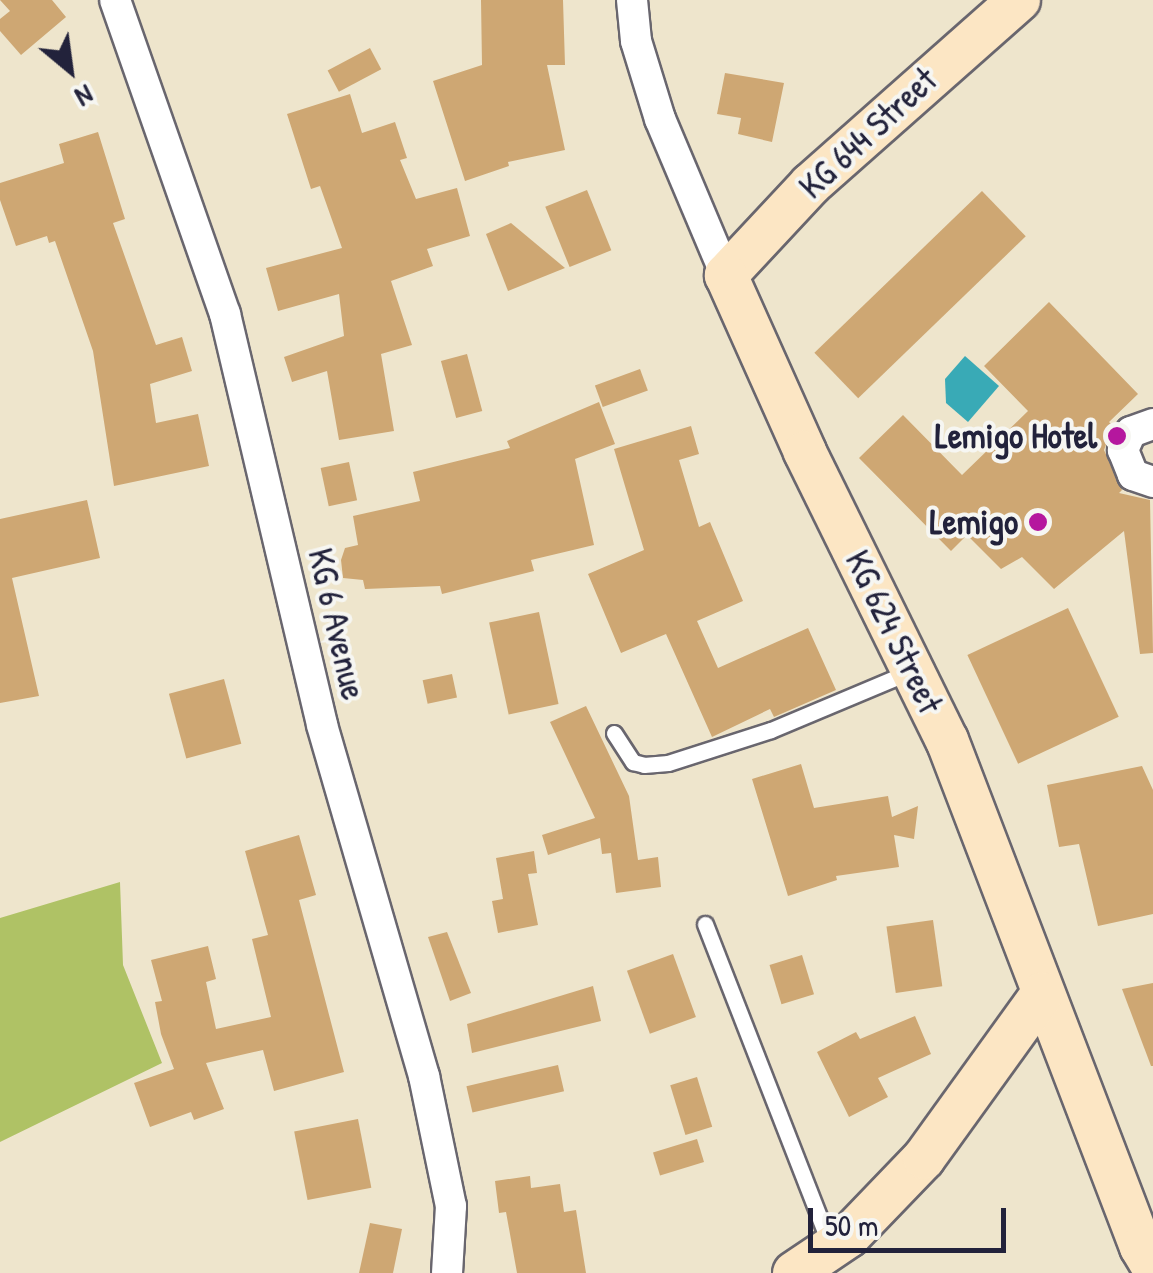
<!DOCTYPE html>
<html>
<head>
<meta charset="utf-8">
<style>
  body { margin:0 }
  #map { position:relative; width:1153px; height:1273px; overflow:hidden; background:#eee5cc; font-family:"Patrick Hand",sans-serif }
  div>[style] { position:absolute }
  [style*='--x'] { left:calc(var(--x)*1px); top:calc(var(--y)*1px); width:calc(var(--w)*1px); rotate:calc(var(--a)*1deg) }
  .green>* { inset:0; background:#afc265 }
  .water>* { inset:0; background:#39aab6 }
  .building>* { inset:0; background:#cea773; transform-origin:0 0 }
  .roads { filter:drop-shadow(2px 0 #69666e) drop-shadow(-2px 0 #69666e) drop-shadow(0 2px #69666e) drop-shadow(0 -2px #69666e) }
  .service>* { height:15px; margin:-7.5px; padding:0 7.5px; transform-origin:7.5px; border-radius:7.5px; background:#fff }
  .minor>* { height:30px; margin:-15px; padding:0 15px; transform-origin:15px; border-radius:15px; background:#fff }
  .secondary>* { height:42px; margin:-21px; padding:0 21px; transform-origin:21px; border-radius:21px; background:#fce6c4 }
  .dots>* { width:28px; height:28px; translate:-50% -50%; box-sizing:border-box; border:5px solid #f6f6f2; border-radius:50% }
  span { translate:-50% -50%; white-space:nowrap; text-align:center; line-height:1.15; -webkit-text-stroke:8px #f6f6f2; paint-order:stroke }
  .street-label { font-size:35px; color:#22223b }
  .poi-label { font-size:35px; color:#22223b; font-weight:700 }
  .right { translate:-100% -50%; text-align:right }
  .north { position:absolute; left:20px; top:20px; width:100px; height:100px; -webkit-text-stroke:8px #f6f6f2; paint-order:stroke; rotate:151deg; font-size:28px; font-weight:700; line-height:40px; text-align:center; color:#22223b }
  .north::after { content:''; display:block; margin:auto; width:35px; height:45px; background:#22223b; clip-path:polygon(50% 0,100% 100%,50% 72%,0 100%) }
  .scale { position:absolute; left:808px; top:1208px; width:198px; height:45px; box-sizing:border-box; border:5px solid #22223b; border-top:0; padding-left:12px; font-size:30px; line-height:35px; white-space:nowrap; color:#22223b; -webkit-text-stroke:8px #f6f6f2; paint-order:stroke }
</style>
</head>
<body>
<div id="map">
  <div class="green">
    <div style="clip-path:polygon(120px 882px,123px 965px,162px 1063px,0 1142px,0 918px)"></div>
  </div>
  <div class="water">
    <div style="clip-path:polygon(965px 356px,999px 386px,968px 422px,946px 403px,945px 379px)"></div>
  </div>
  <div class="building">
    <div style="clip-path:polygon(0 0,52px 0,66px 17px,21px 55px,0 31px,0 19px,10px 11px)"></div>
    <div style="clip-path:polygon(481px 0,563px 0,565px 65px,547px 65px,565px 150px,508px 162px,509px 166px,465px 181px,433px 81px,482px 65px)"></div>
    <div style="left:370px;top:48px;width:24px;height:48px;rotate:62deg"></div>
    <div style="clip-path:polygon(725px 73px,784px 83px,772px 142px,738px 134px,741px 118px,717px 114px)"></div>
    <div style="clip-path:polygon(350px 94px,362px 133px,395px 122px,407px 158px,400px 160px,416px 199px,457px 188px,470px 236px,427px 249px,433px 266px,391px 281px,412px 345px,381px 354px,394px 431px,339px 440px,327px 371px,292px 382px,284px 357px,344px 336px,339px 294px,278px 311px,266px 268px,342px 248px,320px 186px,311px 189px,287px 114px)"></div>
    <div style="clip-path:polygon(98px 132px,125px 219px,113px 223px,156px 345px,182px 337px,192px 371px,150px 384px,156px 423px,198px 414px,209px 466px,114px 486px,93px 351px,55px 241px,49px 243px,47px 236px,16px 246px,0 200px,0 183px,64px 163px,59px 144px)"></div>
    <div style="left:587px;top:190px;width:65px;height:45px;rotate:68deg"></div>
    <div style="left:982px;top:191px;width:63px;height:233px;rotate:46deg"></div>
    <div style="clip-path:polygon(511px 223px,565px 268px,508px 291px,486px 234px)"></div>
    <div style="clip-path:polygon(1049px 302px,1138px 394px,1109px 422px,1113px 426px,1104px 450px,1122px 490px,1119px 493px,1150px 500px,1153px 653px,1140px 654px,1124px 531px,1054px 589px,1022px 557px,1001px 569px,967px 535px,951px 551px,859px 458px,903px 415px,962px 475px,1028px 411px,984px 366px)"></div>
    <div style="left:467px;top:354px;width:59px;height:27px;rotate:75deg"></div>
    <div style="left:640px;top:369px;width:23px;height:48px;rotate:70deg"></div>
    <div style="clip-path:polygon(599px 402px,615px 444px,575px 459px,594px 545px,531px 560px,534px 571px,442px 594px,440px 586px,365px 589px,363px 580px,343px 578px,341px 560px,345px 548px,358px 545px,353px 516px,420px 501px,413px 472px,510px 448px,507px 441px)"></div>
    <div style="clip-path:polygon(691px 426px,699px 454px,679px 460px,699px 527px,710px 522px,743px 601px,697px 621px,718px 668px,808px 628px,836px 690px,774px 717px,770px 709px,712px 737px,666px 634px,621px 653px,588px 574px,644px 550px,614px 449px)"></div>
    <div style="left:349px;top:462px;width:39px;height:29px;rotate:78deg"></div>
    <div style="clip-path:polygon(87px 500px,100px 558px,12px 578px,39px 696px,0 703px,0 519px)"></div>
    <div style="left:1068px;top:608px;width:120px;height:111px;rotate:65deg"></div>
    <div style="left:539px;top:612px;width:94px;height:51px;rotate:78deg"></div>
    <div style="left:452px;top:674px;width:24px;height:30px;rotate:78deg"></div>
    <div style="left:224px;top:679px;width:67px;height:57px;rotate:75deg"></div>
    <div style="clip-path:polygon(586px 706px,629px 796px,638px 860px,658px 857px,661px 887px,616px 893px,611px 853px,602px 854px,600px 838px,548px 855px,542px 835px,595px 818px,550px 722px)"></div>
    <div style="clip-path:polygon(801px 764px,814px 808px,888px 796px,892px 817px,918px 806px,914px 839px,894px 835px,899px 867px,836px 876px,837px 880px,788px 896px,752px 779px)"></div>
    <div style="clip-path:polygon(1142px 766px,1153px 790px,1153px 914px,1098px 926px,1079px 844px,1059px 847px,1047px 785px)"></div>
    <div style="clip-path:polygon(299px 835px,316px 895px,299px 900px,344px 1072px,274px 1091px,263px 1050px,206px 1063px,224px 1109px,194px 1120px,191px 1112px,150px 1127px,134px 1083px,174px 1069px,161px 1034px,155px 1002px,162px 1001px,151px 960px,208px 946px,216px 979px,206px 982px,216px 1029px,271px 1017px,252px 939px,268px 935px,245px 851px)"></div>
    <div style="clip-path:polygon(534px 851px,537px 873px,528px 874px,538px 925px,498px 933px,492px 901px,503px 899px,496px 858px)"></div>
    <div style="left:933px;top:920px;width:67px;height:47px;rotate:82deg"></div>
    <div style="clip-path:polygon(447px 932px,471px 993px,450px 1001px,428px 937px)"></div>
    <div style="left:673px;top:954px;width:67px;height:49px;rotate:70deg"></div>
    <div style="left:802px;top:955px;width:41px;height:34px;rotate:73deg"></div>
    <div style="clip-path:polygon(1153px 983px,1153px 1066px,1151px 1066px,1122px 989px)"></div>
    <div style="clip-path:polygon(593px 986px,601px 1021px,472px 1053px,467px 1024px)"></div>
    <div style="clip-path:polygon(915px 1016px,931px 1054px,878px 1078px,888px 1097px,849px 1117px,817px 1052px,856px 1032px,860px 1039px)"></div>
    <div style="left:558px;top:1065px;width:27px;height:94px;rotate:77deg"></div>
    <div style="left:697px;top:1077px;width:52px;height:28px;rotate:73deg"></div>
    <div style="left:358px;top:1119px;width:70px;height:65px;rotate:79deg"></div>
    <div style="left:697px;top:1139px;width:24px;height:46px;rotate:73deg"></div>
    <div style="clip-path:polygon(530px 1176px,531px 1188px,560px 1184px,564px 1212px,576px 1210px,586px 1273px,517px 1273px,506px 1212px,499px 1213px,495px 1181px)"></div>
    <div style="clip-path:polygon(370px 1223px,402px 1229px,393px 1273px,359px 1273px)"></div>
  </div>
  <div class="roads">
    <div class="service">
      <div style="--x:614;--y:733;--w:35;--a:57"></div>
      <div style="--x:633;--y:762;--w:11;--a:15"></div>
      <div style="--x:644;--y:765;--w:24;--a:-5"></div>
      <div style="--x:668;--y:763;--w:108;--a:-17.8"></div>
      <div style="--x:771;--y:730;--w:150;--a:-22.8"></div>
      <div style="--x:705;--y:924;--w:344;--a:68.7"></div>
    </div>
    <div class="minor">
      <div style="--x:115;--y:0;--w:333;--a:70.7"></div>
      <div style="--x:225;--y:314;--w:422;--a:76.7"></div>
      <div style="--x:322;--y:725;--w:366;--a:73.8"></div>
      <div style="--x:424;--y:1076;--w:133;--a:78.3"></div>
      <div style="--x:451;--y:1206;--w:67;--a:93.4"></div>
      <div style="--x:632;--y:0;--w:41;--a:84.4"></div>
      <div style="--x:636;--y:41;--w:82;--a:72.9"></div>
      <div style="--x:660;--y:119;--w:169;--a:67.1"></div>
      <div style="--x:1153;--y:424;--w:23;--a:160"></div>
      <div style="--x:1131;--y:432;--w:20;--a:114"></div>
      <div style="--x:1123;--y:450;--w:27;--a:68"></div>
      <div style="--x:1133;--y:475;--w:21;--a:19"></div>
    </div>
    <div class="secondary">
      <div style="--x:1019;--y:0;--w:278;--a:138.5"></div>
      <div style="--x:811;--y:184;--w:125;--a:133"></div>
      <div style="--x:726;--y:275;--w:194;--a:65.9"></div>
      <div style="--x:805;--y:452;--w:321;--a:63.8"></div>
      <div style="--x:947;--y:740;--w:543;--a:69.06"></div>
      <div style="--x:1141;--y:1247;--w:23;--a:59"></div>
      <div style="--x:794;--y:1273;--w:66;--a:-33.9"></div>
      <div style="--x:849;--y:1236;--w:108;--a:-46.1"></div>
      <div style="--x:924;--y:1158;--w:203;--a:-54.2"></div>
    </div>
  </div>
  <div class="dots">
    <div style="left:1117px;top:436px;background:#b5179e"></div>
    <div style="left:1038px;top:522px;background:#b5179e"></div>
  </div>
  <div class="street-label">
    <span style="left:868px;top:133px;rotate:-43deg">KG 644 Street</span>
    <span style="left:337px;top:624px;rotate:77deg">KG 6 Avenue</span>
    <span style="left:894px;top:632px;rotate:64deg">KG 624 Street</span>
  </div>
  <div class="poi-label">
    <span class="right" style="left:1097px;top:436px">Lemigo Hotel</span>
    <span class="right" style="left:1018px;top:522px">Lemigo</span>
  </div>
  <div class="north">N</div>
  <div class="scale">50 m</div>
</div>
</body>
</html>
